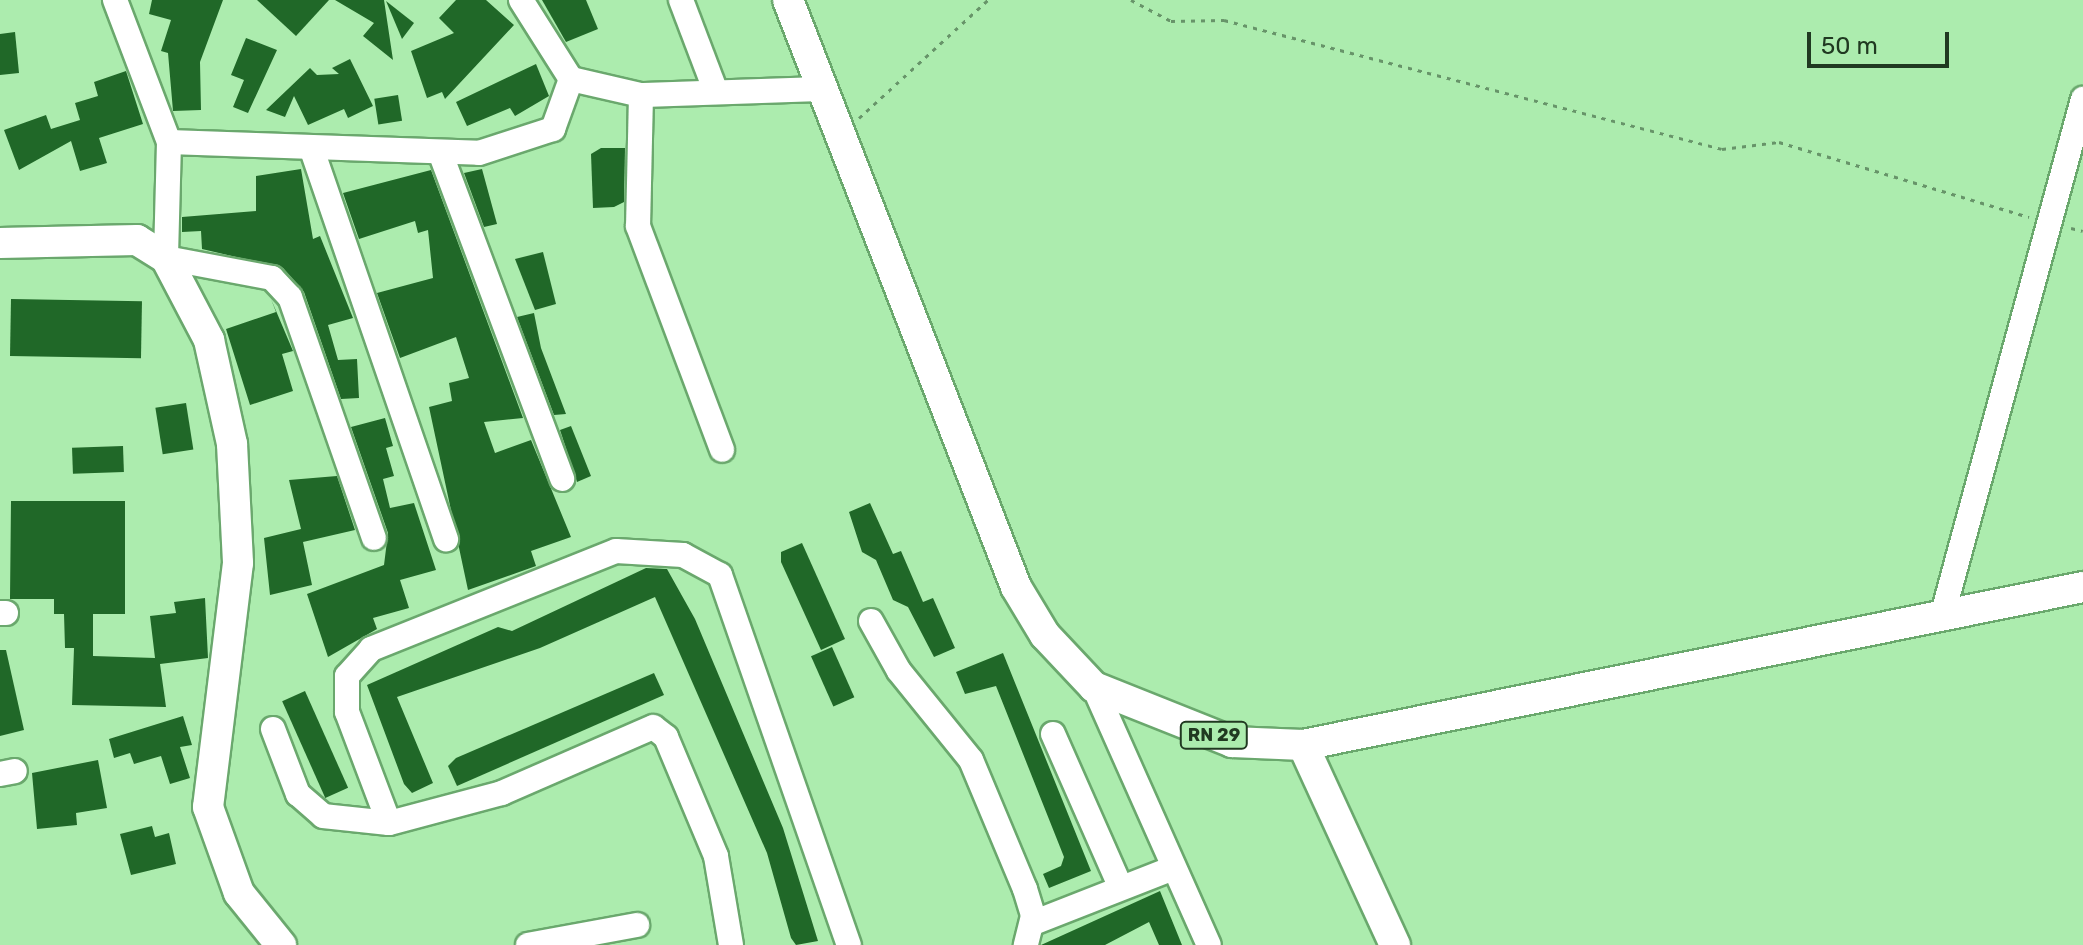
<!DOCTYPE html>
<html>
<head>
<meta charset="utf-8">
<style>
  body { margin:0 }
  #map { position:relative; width:2083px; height:945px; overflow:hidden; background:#acecae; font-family:Rubik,sans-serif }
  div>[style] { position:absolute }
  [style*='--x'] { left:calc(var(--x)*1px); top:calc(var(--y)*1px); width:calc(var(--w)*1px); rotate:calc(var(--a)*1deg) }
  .building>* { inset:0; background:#206828; transform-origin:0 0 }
  .path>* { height:3px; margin-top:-1.5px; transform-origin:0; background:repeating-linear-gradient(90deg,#679469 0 4px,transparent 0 10px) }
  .roads { filter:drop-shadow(2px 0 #6aa86d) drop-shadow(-2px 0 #6aa86d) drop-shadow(0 2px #6aa86d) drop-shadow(0 -2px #6aa86d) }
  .minor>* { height:24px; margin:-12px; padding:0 12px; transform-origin:12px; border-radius:12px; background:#fff }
  .major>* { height:30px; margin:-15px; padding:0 15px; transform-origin:15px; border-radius:15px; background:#fff }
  span { translate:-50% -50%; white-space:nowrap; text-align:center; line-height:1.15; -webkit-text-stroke:8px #acecae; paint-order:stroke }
  .shield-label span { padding:2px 6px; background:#acecae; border:2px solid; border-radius:6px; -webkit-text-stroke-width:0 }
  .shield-label { font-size:18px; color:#203921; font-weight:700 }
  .scale { position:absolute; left:1807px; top:32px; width:142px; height:36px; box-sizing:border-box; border:4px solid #203921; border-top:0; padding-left:10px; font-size:24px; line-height:28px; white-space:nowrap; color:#203921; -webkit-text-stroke:6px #acecae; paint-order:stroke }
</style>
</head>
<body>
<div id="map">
  <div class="building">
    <div style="clip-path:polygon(152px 0,223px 0,200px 62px,201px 110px,173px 111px,168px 53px,161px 51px,171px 20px,149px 14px)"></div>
    <div style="clip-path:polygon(257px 0,329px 0,296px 36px)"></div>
    <div style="clip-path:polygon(335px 0,384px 0,393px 60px,363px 36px,374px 23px)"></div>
    <div style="clip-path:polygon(456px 0,486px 0,514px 25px,445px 99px,442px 92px,427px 98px,411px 51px,454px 33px,439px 18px)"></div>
    <div style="clip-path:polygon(542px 0,586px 0,598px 29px,566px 42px)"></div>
    <div style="clip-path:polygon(386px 1px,414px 23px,402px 39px)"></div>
    <div style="clip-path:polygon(15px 32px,19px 73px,0 75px,0 34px)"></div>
    <div style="clip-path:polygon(246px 38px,277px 50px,248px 113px,233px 107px,244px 80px,231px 75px)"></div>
    <div style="clip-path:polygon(350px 59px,373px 106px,348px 118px,344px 109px,308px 125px,294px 96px,285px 117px,266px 110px,310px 68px,317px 75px,339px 74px,332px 68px)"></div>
    <div style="clip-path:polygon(536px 64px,549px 96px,515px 116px,510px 108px,467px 126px,456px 102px)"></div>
    <div style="clip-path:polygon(126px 71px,143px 124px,99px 138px,107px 163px,80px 171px,71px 141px,19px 170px,4px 130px,46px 115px,51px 129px,80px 120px,75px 103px,98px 96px,94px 82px)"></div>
    <div style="left:398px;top:95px;width:26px;height:24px;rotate:81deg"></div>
    <div style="clip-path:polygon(601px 148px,625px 148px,624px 202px,614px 207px,593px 208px,591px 154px)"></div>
    <div style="clip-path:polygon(301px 169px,313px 239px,320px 236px,353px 318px,328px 325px,338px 360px,357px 359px,359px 398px,341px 399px,304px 292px,283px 268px,202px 249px,201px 231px,182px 232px,182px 217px,256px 211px,256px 176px)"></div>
    <div style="clip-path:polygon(482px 169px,497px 224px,484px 227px,464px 173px)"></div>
    <div style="clip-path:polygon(431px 170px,523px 418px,484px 422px,495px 453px,531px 440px,571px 537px,531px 551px,536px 566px,468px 590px,429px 407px,452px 401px,449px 383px,469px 378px,456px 337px,400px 358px,377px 293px,433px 278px,428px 230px,418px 233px,415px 221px,359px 239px,343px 193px)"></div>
    <div style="clip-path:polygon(543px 252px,556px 304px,535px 310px,515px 259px)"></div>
    <div style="left:11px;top:299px;width:131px;height:57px;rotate:1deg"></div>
    <div style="clip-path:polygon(271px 299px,293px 351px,282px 354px,293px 391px,250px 405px,226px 329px,276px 312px)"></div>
    <div style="clip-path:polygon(534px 313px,541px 348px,566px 414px,554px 415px,517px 317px)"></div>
    <div style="left:186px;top:403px;width:47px;height:31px;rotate:81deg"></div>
    <div style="clip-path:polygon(385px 418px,393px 446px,386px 448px,394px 476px,383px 479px,390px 508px,414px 503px,436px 570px,400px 580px,409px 608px,373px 618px,377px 629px,328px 657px,307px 594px,384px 565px,388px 533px,351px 427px)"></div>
    <div style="clip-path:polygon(571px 426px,591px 476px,577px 482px,560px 430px)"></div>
    <div style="left:123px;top:446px;width:26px;height:51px;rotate:88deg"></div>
    <div style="clip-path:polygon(337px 476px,355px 530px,303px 542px,312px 585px,270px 595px,264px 538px,301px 529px,289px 480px)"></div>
    <div style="clip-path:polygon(11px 501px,125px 501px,125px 614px,93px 614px,93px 656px,155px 658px,150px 616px,176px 613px,174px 602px,205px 598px,208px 658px,160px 664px,166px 707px,72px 705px,74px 648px,65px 648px,64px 614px,54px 614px,54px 599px,10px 599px)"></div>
    <div style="clip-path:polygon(870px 503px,893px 554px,901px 551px,923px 602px,933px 598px,955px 648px,934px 657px,908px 607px,893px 600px,876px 560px,862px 552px,849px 512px)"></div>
    <div style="clip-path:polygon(802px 543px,845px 639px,821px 650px,781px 562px,781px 552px)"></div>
    <div style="clip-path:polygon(646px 568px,667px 569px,695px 619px,783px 828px,818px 941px,796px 945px,791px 938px,767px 853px,655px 597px,540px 648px,397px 697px,433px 783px,412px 793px,404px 784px,367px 685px,498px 627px,512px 631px)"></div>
    <div style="left:832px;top:647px;width:55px;height:23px;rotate:66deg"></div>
    <div style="clip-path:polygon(0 650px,6px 650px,24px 730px,0 736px)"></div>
    <div style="clip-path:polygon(1003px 653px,1091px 871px,1049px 888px,1043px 874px,1061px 866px,1064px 857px,996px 686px,965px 694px,956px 672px)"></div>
    <div style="clip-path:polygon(654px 673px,664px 695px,457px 786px,448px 766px,456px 758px)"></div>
    <div style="left:305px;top:691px;width:106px;height:25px;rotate:66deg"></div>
    <div style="clip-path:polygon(183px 716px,192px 745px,180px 747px,190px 778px,170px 784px,161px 756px,134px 764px,130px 753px,114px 758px,109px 739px)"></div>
    <div style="clip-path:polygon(98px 760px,107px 808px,76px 813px,77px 825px,37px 829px,32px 773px)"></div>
    <div style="clip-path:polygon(152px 826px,155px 837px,169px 833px,176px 864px,131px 875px,120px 834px)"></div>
    <div style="clip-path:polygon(1160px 891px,1182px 945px,1159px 945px,1149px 922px,1105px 945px,1041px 945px)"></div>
  </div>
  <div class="path">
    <div style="--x:1131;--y:0;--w:45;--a:27.7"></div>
    <div style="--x:1171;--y:21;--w:53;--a:-1.1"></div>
    <div style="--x:1224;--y:20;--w:514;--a:14.52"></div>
    <div style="--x:1722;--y:149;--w:57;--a:-7"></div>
    <div style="--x:1779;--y:142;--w:261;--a:16.7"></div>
    <div style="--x:859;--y:118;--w:175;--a:-42.5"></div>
    <div style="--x:2071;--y:228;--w:12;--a:14"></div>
  </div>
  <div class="roads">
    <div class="minor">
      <div style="--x:115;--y:0;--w:152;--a:69.2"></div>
      <div style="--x:169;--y:142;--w:116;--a:91.5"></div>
      <div style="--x:166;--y:258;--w:108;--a:10.7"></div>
      <div style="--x:272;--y:278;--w:26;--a:47"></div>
      <div style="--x:290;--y:297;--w:255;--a:70.8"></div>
      <div style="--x:521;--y:0;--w:93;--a:57.7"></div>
      <div style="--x:571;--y:79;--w:72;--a:12.9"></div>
      <div style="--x:641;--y:95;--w:182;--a:-1.9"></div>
      <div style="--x:681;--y:0;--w:98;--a:69.2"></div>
      <div style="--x:641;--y:95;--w:131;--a:91.3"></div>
      <div style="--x:638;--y:226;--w:239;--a:69.4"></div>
      <div style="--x:169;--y:142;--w:310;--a:2"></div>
      <div style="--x:479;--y:153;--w:78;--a:-18"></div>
      <div style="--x:553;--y:129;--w:53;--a:-70.2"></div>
      <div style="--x:311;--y:147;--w:415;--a:71"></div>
      <div style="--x:440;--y:152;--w:349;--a:69.5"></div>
      <div style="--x:0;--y:613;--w:6;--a:0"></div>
      <div style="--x:1943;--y:613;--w:533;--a:-74.76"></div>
      <div style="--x:871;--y:621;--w:57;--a:60.8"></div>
      <div style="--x:899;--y:671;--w:114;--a:51"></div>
      <div style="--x:971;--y:760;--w:140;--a:67.3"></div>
      <div style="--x:1025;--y:889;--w:28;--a:73"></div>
      <div style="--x:1033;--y:916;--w:30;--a:104"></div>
      <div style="--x:1094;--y:687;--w:282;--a:66"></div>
      <div style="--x:273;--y:729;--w:70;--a:69"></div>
      <div style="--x:298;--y:794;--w:33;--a:41"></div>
      <div style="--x:323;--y:816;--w:66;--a:6.1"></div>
      <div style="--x:1053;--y:734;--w:168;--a:66.2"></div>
      <div style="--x:0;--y:774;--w:15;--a:-11"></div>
      <div style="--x:1033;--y:923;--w:150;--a:-21.4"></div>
      <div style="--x:528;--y:945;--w:111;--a:-10.4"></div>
      <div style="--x:731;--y:945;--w:90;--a:-99.6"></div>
      <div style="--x:716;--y:856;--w:129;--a:-112.8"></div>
      <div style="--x:666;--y:737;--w:16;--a:-142"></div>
      <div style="--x:653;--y:727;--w:165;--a:156.4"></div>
      <div style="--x:502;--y:793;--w:117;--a:165.1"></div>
      <div style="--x:389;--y:823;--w:119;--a:-110.7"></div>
      <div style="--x:347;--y:712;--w:36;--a:-90"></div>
      <div style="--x:347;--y:676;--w:36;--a:-48"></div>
      <div style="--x:371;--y:649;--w:264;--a:-21.8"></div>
      <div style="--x:616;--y:551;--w:67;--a:3.4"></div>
      <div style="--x:683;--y:555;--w:42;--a:28.4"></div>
      <div style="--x:720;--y:575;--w:392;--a:70.8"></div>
    </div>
    <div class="major">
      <div style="--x:788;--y:0;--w:630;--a:68.77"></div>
      <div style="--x:1016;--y:587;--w:56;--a:58.9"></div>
      <div style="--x:1045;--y:635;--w:71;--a:46.7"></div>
      <div style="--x:1094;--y:687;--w:149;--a:21.7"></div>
      <div style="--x:1232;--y:742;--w:71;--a:2.4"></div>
      <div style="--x:1303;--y:745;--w:796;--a:-11.45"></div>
      <div style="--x:0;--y:243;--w:137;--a:-1.3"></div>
      <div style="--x:137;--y:240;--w:34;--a:32"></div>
      <div style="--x:166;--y:258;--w:93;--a:62.3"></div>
      <div style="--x:209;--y:340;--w:107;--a:77.5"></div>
      <div style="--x:232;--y:444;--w:119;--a:87.1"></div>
      <div style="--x:238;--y:563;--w:246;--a:97"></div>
      <div style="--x:208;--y:807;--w:91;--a:70.2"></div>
      <div style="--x:239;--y:893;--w:67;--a:51.1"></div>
      <div style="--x:1303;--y:745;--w:220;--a:65.3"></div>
    </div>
  </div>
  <div class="shield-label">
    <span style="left:1214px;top:735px">RN 29</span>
  </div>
  <div class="scale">50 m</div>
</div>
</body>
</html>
